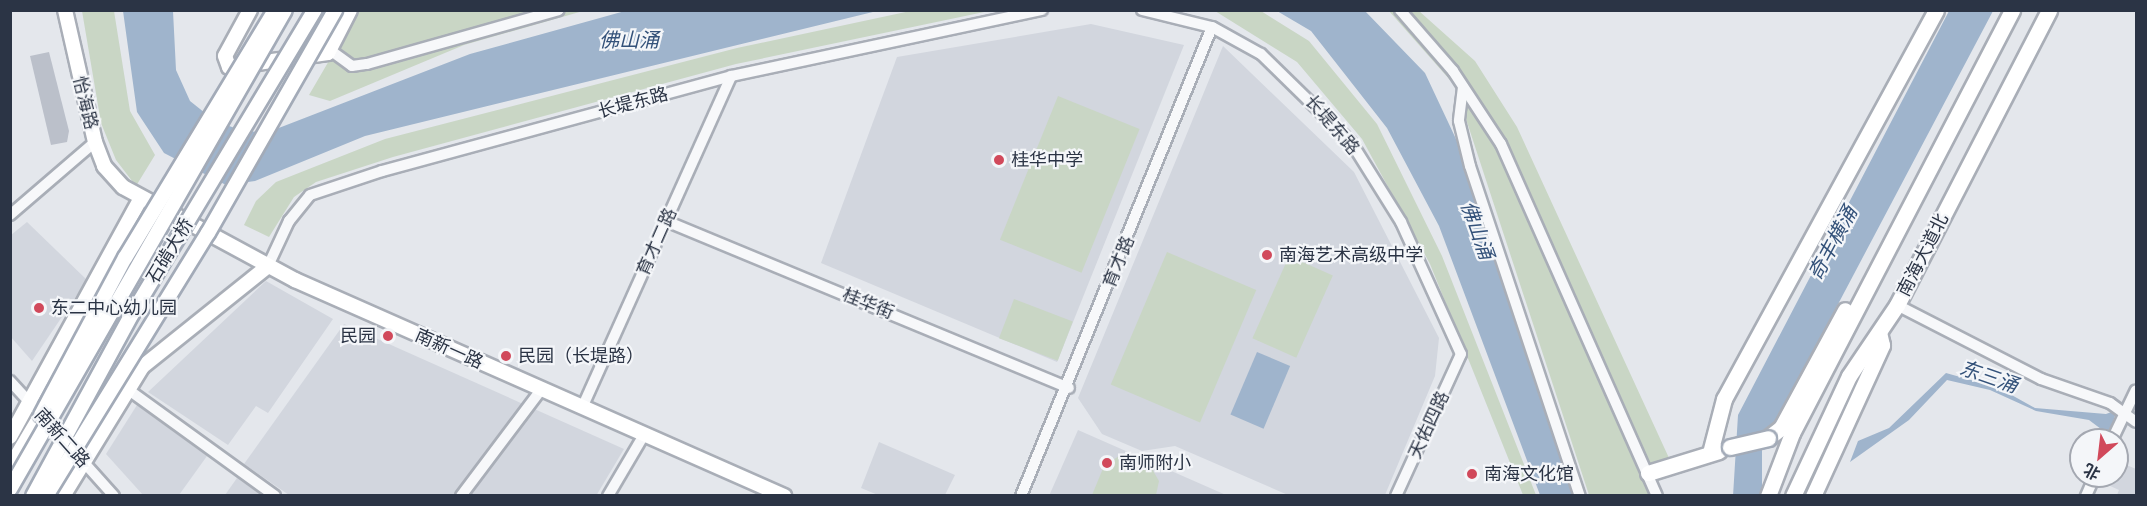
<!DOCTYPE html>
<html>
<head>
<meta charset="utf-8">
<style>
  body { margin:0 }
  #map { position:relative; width:2147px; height:506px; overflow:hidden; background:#e4e7ec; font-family:"Asap Condensed","Noto Sans SC",sans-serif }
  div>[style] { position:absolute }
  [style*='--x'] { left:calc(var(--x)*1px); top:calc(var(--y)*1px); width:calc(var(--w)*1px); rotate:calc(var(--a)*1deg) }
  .built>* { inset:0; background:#d2d6de }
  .green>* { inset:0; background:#c9d6c5; transform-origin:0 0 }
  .water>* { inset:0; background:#9fb4cc; transform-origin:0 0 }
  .building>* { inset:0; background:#bbc0ca }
  .roads { filter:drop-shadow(2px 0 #a9aeb7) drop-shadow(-2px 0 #a9aeb7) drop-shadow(0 2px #a9aeb7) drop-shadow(0 -2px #a9aeb7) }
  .minor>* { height:10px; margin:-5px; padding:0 5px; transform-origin:5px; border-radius:5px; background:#f7f8fa }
  .major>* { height:14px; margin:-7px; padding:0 7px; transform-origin:7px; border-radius:7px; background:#fff }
  .highway>* { height:15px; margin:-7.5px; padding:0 7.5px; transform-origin:7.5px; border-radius:7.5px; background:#fff }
  .bridges { filter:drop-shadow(2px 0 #a3abb8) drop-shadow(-2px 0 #a3abb8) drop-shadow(0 2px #a3abb8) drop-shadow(0 -2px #a3abb8) }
  .major-bridge>* { height:14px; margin:-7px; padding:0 7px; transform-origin:7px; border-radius:7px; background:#fff }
  .highway-bridge>* { height:15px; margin:-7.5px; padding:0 7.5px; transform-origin:7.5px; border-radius:7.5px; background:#fff }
  .dots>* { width:16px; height:16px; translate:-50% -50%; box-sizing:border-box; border:3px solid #f4f6f9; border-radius:50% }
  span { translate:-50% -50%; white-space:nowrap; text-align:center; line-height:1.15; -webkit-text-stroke:4.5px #f4f6f9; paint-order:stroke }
  .street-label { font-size:18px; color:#2b3445 }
  .poi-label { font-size:18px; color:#2b3445 }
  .left { translate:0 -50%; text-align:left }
  .right { translate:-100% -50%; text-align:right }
  .water-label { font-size:20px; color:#34527a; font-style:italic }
  .frame { position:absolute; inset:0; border:12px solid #2b3445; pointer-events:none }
  .north { position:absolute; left:2069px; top:428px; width:60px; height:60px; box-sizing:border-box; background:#f4f6f9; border:2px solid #a4a8b1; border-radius:50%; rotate:208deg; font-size:16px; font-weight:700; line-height:24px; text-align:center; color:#2b3445 }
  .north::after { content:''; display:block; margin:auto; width:21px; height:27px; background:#d1495b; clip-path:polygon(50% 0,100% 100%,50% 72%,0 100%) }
</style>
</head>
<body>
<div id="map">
  <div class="built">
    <div style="clip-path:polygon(1091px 24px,1184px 45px,1057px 362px,821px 263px,897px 57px)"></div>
    <div style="clip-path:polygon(1223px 46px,1354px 172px,1439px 338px,1435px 376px,1385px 495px,1288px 495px,1175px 446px,1142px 451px,1102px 434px,1078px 398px)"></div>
    <div style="clip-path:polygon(27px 222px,87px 280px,32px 361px,10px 336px,11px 235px)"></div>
    <div style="clip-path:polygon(266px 281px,333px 319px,268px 413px,256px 406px,228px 445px,148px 392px)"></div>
    <div style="clip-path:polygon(344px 324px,624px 449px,596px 496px,289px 495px,244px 464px)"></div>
    <div style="clip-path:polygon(137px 405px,207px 456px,179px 495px,143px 495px,106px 454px)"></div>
    <div style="clip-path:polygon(1078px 430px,1226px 495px,1049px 496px)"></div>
    <div style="clip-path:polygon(879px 442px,955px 475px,945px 495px,878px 495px,861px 488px)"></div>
    <div style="clip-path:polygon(2117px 461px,2136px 469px,2136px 495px,2117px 495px,2119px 490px,2108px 485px,2111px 476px,2117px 476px)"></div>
    <div style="clip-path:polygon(237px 478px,261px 495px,225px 495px)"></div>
  </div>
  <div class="green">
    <div style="clip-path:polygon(915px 10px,989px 11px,736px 64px,393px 157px,316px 182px,294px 197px,269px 237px,244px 225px,256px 201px,276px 182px,385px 139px,737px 48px)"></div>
    <div style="clip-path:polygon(82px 11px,114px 11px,130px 111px,155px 155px,136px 186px,116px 160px,101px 123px)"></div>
    <div style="clip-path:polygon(358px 11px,583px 11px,464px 45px,330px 101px,309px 95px)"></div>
    <div style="clip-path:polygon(1215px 11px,1261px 11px,1309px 41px,1377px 124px,1442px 256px,1536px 495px,1523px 495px,1430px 264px,1362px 139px,1297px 62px)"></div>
    <div style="clip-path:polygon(1389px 11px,1419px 11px,1475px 61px,1517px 127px,1669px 458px,1643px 470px,1651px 495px,1589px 495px,1466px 119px,1465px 97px)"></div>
    <div style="left:1058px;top:96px;width:88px;height:155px;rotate:22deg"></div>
    <div style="left:1167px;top:252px;width:97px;height:144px;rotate:23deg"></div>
    <div style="left:1289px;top:256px;width:48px;height:90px;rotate:24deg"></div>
    <div style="left:1014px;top:299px;width:63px;height:42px;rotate:21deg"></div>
    <div style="clip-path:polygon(1119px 456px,1152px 469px,1159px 481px,1156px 495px,1092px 495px,1104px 466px)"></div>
  </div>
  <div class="water">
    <div style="clip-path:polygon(123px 11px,173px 11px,176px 70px,190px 101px,215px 121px,246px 132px,271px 131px,470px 54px,625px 11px,877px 11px,365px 136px,255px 181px,226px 185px,164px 153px,137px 112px)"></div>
    <div style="clip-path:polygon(1277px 11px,1365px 11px,1425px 73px,1456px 139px,1576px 495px,1540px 495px,1439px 226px,1387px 128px,1311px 31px)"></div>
    <div style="clip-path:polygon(1949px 11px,1993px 11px,1762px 448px,1762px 495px,1733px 496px,1738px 415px)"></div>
    <div style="left:1257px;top:352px;width:36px;height:68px;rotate:23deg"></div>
    <div style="clip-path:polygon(1946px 373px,1999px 388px,2035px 408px,2106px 414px,2117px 410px,2111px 428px,2095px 440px,2101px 429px,2089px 420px,2036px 411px,1990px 390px,1947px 380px,1909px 420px,1850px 462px,1858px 441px,1889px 428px)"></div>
  </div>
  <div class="building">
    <div style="clip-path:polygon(49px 52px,69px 131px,67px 142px,51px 145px,30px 56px)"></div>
  </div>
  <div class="roads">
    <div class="minor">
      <div style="--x:1142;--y:10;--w:72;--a:13.7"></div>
      <div style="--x:1212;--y:27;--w:56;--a:28.9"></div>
      <div style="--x:1261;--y:54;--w:126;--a:44.4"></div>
      <div style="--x:1351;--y:142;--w:94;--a:58"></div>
      <div style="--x:1401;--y:222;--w:145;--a:65.6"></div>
      <div style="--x:1461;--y:354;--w:156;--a:114.6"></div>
      <div style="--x:1400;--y:10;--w:81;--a:49"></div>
      <div style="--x:1453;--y:71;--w:87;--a:56.7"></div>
      <div style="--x:1501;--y:144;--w:385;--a:66.1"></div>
      <div style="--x:330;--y:50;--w:27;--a:36"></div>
      <div style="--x:352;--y:66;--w:15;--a:-8"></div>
      <div style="--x:367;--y:64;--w:199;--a:-15.7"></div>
      <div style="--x:1463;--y:87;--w:34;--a:97"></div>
      <div style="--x:1459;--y:121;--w:46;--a:76.3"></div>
      <div style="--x:1470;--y:166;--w:348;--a:71.6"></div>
      <div style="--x:10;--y:215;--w:112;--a:-40.7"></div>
      <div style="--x:666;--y:221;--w:436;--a:22.5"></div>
      <div style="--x:268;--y:266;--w:50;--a:-65"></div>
      <div style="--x:289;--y:221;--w:33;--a:-51"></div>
      <div style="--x:310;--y:195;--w:76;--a:-18.4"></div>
      <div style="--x:382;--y:171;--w:362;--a:-15.2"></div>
      <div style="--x:731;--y:76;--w:318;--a:-12"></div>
      <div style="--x:1897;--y:305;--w:162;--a:27.2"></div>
      <div style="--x:2041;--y:379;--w:73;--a:19.2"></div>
      <div style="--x:2110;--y:403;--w:32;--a:36"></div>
      <div style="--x:10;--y:381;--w:86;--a:47.4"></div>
      <div style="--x:126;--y:388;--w:184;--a:35.9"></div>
      <div style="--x:582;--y:408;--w:364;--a:-65.8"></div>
      <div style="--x:2112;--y:440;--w:55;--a:-64.4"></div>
      <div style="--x:80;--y:458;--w:51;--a:48.2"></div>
      <div style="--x:461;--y:496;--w:133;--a:-53"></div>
      <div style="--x:608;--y:496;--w:71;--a:-59.5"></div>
      <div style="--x:1021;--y:496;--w:506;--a:-67.84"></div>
      <div style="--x:2086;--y:496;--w:22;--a:-66"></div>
    </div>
    <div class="major">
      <div style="--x:65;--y:10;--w:135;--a:77.2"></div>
      <div style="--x:95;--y:142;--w:26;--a:69"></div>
      <div style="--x:104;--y:166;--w:28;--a:48"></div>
      <div style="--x:123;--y:187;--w:196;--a:28.4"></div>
      <div style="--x:295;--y:280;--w:535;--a:23.83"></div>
      <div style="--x:250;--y:10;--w:52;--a:118.5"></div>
      <div style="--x:225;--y:56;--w:12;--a:70"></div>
      <div style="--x:229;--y:67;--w:100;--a:-8"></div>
      <div style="--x:328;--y:53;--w:48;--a:-62.9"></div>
      <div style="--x:10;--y:437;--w:273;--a:-61.3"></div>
      <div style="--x:10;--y:467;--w:61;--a:-59.2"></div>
      <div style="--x:63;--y:496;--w:151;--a:-58.5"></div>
      <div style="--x:142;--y:367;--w:161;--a:-38.7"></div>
    </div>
    <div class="highway">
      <div style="--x:1768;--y:438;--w:16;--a:-38"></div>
      <div style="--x:1781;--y:428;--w:134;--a:-61.5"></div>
      <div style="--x:1710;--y:453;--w:56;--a:-75.5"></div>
      <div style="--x:1724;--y:399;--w:443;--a:-61.4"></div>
      <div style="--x:1648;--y:473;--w:74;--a:-17.2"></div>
      <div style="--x:1768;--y:496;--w:67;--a:-69.1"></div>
      <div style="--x:1792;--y:433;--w:477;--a:-62.5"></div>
      <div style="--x:1793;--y:496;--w:132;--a:-65"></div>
      <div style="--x:1849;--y:376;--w:86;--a:-55.9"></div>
      <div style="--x:1897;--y:305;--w:332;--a:-62.7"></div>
      <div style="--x:1813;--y:496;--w:166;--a:-65.4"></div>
      <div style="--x:1882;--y:345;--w:13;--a:-103"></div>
    </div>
  </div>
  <div class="bridges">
    <div class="major-bridge">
      <div style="--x:41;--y:415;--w:178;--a:-61.9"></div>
      <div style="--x:125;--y:258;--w:290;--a:-58.8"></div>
      <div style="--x:10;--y:489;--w:552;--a:-60.14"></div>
      <div style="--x:33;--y:496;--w:207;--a:-61.5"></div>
      <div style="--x:132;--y:314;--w:355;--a:-59"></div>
      <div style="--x:46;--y:496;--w:309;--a:-58.4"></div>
      <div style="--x:208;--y:233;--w:257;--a:-60.3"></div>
    </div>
    <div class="highway-bridge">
      <div style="--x:1730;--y:447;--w:39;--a:-13"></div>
    </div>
  </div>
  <div class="dots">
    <div style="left:999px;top:160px;background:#d1495b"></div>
    <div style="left:1267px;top:255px;background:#d1495b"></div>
    <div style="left:39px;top:308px;background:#d1495b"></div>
    <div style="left:388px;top:336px;background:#d1495b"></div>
    <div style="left:506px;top:356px;background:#d1495b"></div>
    <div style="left:1107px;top:463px;background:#d1495b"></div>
    <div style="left:1472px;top:474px;background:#d1495b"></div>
  </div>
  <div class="street-label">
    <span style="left:85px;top:103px;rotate:76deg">怡海路</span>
    <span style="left:633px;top:103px;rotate:-15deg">长堤东路</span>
    <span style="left:1332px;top:125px;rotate:49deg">长堤东路</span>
    <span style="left:657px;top:242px;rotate:-66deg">育才二路</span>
    <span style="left:170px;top:251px;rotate:-59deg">石𬒔大桥</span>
    <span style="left:1923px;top:255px;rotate:-63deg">南海大道北</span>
    <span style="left:1119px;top:262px;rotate:-68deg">育才路</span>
    <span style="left:868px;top:304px;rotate:22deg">桂华街</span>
    <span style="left:449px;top:349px;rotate:24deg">南新一路</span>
    <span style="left:1429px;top:425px;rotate:-65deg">天佑四路</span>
    <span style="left:62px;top:438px;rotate:48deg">南新二路</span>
  </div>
  <div class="poi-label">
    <span class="left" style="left:1011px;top:160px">桂华中学</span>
    <span class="left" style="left:1279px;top:255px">南海艺术高级中学</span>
    <span class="left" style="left:51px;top:308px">东二中心幼儿园</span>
    <span class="right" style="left:376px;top:336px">民园</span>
    <span class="left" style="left:518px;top:356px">民园（长堤路）</span>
    <span class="left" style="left:1119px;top:463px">南师附小</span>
    <span class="left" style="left:1484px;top:474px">南海文化馆</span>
  </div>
  <div class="water-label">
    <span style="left:629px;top:39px">佛山涌</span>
    <span style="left:1478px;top:230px;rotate:70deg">佛山涌</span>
    <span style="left:1832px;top:243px;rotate:-62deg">奇丰横涌</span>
    <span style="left:1989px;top:376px;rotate:19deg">东三涌</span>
  </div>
  <div class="frame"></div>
  <div class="north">北</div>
</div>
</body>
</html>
